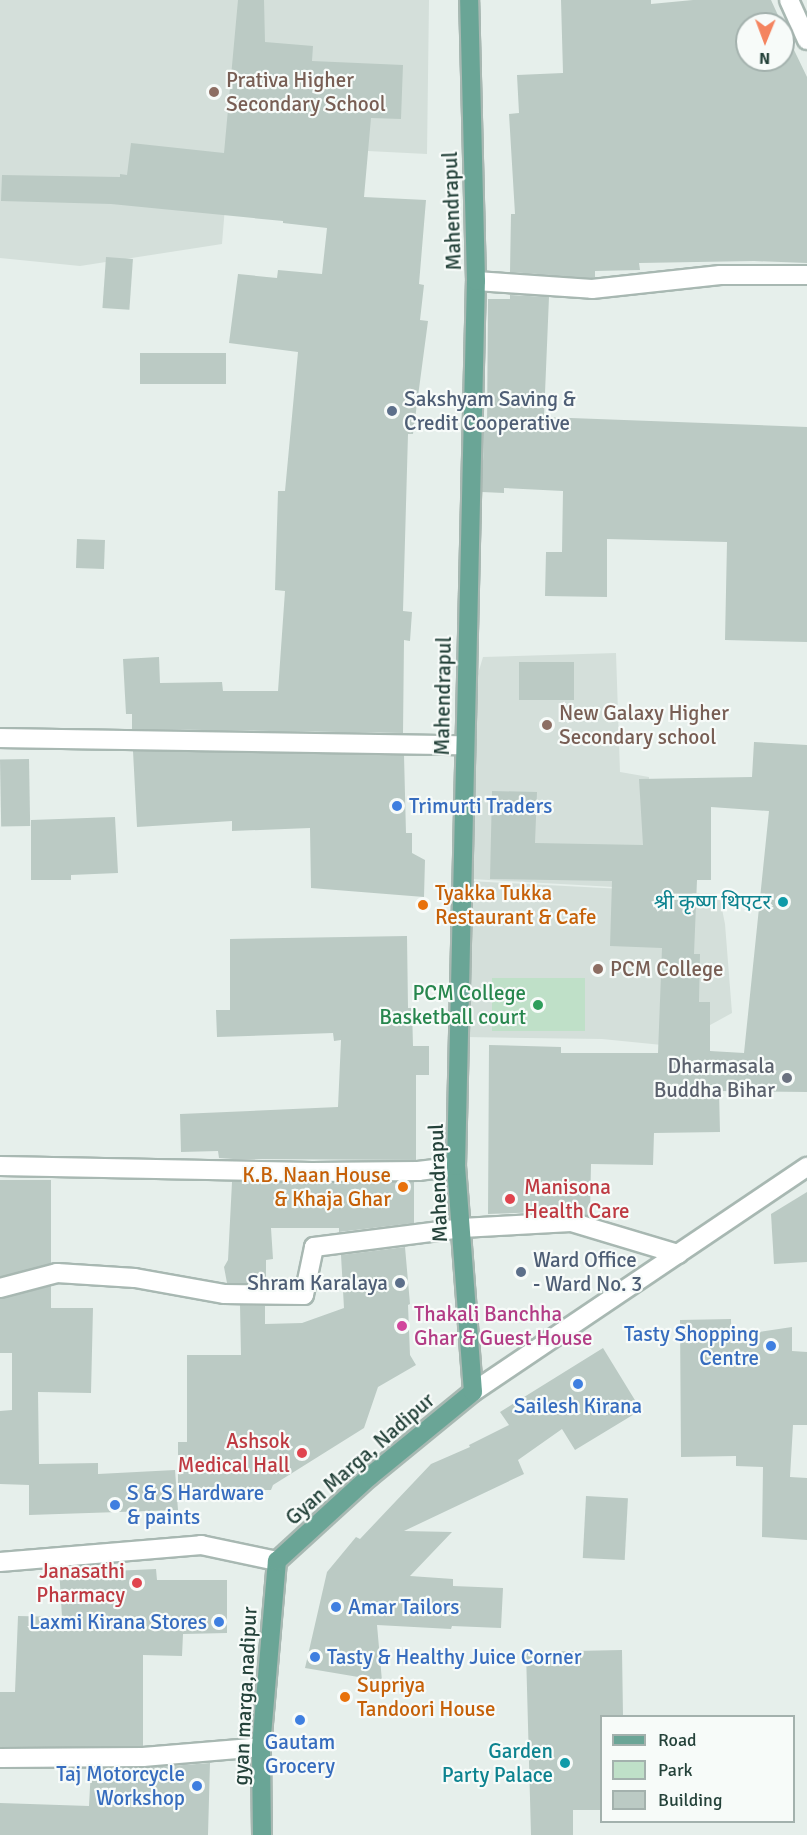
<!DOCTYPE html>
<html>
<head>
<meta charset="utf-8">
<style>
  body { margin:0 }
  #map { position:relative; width:807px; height:1835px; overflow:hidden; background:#e6efeb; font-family:Signika,"Noto Sans Devanagari",sans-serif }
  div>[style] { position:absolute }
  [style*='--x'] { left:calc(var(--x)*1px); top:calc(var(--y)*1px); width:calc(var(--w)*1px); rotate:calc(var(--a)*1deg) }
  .built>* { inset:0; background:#d4dfda }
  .green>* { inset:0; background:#bfe0c8; transform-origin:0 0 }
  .building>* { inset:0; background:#bbcac4; transform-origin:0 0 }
  .roads { filter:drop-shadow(2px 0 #a8b8b2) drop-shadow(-2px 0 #a8b8b2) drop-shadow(0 2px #a8b8b2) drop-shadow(0 -2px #a8b8b2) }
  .minor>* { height:18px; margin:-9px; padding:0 9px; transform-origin:9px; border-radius:9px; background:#fff }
  .secondary>* { height:18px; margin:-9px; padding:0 9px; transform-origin:9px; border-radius:9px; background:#fff }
  .primary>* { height:18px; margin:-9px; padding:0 9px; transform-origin:9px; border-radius:9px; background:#6aa596 }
  .dots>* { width:16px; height:16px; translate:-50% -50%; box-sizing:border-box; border:3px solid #f7fbf9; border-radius:50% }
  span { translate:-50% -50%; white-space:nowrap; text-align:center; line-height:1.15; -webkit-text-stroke:4.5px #f7fbf9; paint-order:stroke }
  .education-label { font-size:21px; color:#785e54 }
  .left { translate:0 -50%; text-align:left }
  .street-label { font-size:21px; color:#24423a }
  .service-label { font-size:21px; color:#4e5e75 }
  .right { translate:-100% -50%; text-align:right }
  .shop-label { font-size:21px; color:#366cbe }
  .food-label { font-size:21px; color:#c56008 }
  .culture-label { font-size:21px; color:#0d838f }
  .leisure-label { font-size:21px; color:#27864d }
  .worship-label { font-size:21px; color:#5b616d }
  .health-label { font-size:21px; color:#be3a42 }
  .hotel-label { font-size:21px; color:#b23c85 }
  .legend { position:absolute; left:600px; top:1715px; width:195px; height:108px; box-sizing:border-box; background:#f7fbf9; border:2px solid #a3b1ad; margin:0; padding:8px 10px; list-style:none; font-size:18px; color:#24423a }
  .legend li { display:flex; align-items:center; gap:12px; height:30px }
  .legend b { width:30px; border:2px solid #a3b1ad }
  .north { position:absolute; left:735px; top:12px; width:60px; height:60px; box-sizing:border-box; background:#f7fbf9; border:2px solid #a3b1ad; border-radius:50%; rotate:181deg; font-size:16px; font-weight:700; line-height:24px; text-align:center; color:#24423a }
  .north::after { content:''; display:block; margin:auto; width:21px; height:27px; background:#f4845f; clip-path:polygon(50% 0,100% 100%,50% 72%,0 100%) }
</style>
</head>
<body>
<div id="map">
  <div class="built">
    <div style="clip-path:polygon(0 0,429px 0,427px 154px,230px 144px,222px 244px,80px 266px,0 258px)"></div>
    <div style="clip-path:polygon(616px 653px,620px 772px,649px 777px,649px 889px,472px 879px,477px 677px,483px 657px)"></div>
    <div style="clip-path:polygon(469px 881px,719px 894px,725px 924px,732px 1013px,672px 1046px,602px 1039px,465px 1037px)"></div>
  </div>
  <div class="green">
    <div style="left:492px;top:978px;width:93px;height:53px"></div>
  </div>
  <div class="building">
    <div style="clip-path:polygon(238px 0,264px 0,265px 42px,313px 46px,312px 61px,403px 65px,401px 119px,371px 118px,364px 197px,426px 200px,419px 284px,424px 285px,420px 320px,428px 321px,413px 434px,408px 434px,403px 611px,412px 612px,410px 641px,404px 640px,403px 733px,132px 729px,132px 714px,126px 714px,123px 659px,159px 657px,160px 683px,222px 682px,223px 691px,278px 691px,285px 591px,275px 590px,278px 491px,285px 491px,298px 352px,229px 343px,238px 274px,277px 278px,278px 270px,322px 274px,327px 228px,283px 223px,283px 221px,111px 204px,1px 201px,2px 175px,120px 177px,120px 174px,127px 175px,131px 143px,224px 153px)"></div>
    <div style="clip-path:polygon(561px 0,651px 0,651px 4px,693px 0,771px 0,782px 24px,747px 24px,747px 60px,783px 60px,783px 27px,807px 77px,807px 263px,754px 261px,639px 263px,640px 270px,595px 271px,595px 277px,592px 278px,510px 272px,511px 214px,515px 214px,509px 114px,519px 113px,517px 75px,563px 73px)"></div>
    <div style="left:106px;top:257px;width:27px;height:51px;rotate:4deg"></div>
    <div style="clip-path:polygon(510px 295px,549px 297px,544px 417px,807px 427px,807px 642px,725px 640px,727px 542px,607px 539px,607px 597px,545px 596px,546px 552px,562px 552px,563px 491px,504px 488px,504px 493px,482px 492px,484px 430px,487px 430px,488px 299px,510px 299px)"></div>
    <div style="left:140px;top:353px;width:86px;height:31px"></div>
    <div style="left:77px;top:539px;width:28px;height:29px;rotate:2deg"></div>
    <div style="left:519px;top:662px;width:55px;height:38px"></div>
    <div style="clip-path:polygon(evenodd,754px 742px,807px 745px,807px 1092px,719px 1091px,720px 1132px,654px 1133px,653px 1165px,591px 1164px,590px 1216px,570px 1211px,488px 1214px,489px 1045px,561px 1047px,561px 1053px,658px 1053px,662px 948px,610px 946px,612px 881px,490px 879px,492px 791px,537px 792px,535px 843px,643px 845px,639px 779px,752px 777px,754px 742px,711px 807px,769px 811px,744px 1053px,710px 1051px,710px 1002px,699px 1002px,700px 954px,694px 954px,697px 880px,711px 880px,711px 807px)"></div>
    <div style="clip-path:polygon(133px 751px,404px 755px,406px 833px,412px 833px,412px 853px,425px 860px,424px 897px,311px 888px,310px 828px,232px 831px,232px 821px,137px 827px)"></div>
    <div style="left:29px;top:759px;width:67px;height:29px;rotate:89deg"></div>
    <div style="clip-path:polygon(115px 817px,118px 873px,71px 875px,71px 880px,31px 880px,31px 820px)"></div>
    <div style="clip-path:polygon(407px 936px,408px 1008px,412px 1008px,413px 1046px,429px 1046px,429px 1075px,416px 1075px,416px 1160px,233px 1159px,219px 1158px,218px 1151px,181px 1152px,180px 1114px,338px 1107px,341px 1040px,334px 1041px,333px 1033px,217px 1037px,216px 1010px,230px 1010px,230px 939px)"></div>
    <div style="left:0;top:1180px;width:51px;height:96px"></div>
    <div style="clip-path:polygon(232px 1182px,414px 1182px,414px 1223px,339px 1232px,339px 1228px,271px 1228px,273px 1259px,266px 1260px,266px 1283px,227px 1283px,224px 1267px,228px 1260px)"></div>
    <div style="clip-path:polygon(807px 1192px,807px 1262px,774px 1264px,771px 1214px)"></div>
    <div style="clip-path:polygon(405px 1247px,410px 1304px,408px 1305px,410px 1355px,416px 1365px,378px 1387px,364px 1428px,273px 1485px,271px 1490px,178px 1490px,178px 1442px,187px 1442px,187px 1355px,241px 1355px,240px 1305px,265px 1306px,265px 1324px,302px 1323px,344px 1308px,341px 1255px)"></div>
    <div style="clip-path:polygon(51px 1286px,51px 1308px,93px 1308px,91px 1393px,38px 1392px,39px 1464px,98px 1463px,98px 1474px,175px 1470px,178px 1510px,29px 1515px,29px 1485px,0 1484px,0 1411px,12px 1410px,12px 1353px,0 1353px,0 1299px)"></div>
    <div style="clip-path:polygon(731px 1319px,731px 1336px,792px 1327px,792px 1351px,807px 1352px,807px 1425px,793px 1425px,790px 1477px,807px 1478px,807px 1540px,762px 1537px,763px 1467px,736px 1466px,736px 1456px,681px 1457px,680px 1320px)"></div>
    <div style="clip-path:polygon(603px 1348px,641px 1410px,575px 1450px,562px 1429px,518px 1460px,524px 1474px,404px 1531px,452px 1532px,410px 1576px,453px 1579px,453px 1586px,503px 1588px,501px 1628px,452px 1626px,451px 1629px,377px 1625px,382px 1681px,305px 1668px,327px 1572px,356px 1537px,360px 1539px,431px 1464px,470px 1447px,469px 1445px,509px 1425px,500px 1412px)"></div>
    <div style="left:586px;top:1496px;width:42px;height:62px;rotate:3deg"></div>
    <div style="clip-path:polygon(90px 1567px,91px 1572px,156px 1569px,157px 1580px,227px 1580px,227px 1633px,183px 1634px,182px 1656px,143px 1655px,143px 1746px,0 1747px,0 1692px,15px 1692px,18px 1616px,62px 1617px,59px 1568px)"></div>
    <div style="clip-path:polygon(622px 1650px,623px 1716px,602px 1716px,602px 1810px,573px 1810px,573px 1835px,531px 1835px,526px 1652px)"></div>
    <div style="clip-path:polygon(210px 1763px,208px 1835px,0 1835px,0 1803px,89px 1806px,91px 1769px,144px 1768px)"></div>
  </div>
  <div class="roads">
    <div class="minor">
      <div style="--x:476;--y:281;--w:116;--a:3.9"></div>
      <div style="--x:592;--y:289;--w:129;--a:-6.2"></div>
      <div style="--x:720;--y:275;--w:87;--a:0"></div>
      <div style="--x:0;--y:738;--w:465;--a:0.9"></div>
      <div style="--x:0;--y:1166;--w:312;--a:1.1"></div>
      <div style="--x:312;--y:1172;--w:106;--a:-0.5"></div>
      <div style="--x:418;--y:1171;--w:38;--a:-7"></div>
      <div style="--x:0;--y:1288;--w:59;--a:-14.7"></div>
      <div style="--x:57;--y:1273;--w:78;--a:3.7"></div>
      <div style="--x:135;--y:1278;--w:90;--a:10.2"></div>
      <div style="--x:224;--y:1294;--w:80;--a:0.7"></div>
      <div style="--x:304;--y:1295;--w:49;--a:-78.2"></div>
      <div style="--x:314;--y:1247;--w:149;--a:-7.3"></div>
      <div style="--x:0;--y:1758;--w:143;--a:-0.4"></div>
      <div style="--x:143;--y:1757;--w:118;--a:-4.8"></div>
    </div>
    <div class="secondary">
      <div style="--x:789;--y:0;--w:44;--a:65.8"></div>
      <div style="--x:462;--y:1228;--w:109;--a:-3.2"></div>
      <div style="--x:571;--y:1222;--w:112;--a:16.7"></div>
      <div style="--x:473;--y:1392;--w:403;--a:-34"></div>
      <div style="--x:0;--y:1562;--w:202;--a:-4.8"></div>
      <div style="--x:201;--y:1545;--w:78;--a:11.9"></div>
    </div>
    <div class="primary">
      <div style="--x:262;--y:1835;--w:88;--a:-90.7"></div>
      <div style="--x:261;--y:1747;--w:187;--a:-85.1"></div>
      <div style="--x:277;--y:1561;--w:125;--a:-42.4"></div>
      <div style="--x:369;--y:1477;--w:134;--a:-39.3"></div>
      <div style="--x:473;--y:1392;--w:227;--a:-94.3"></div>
      <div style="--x:456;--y:1166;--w:885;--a:-88.71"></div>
      <div style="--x:476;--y:281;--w:281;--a:-91.4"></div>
    </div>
  </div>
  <div class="dots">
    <div style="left:214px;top:92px;background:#8d6e63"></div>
    <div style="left:392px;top:411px;background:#5c6f8a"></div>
    <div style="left:547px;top:725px;background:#8d6e63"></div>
    <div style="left:397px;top:806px;background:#3f7fe0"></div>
    <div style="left:783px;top:902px;background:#0f9aa8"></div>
    <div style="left:423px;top:905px;background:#e8710a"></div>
    <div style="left:598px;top:969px;background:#8d6e63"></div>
    <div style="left:538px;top:1005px;background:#2e9e5b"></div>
    <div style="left:787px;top:1078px;background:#6b7280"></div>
    <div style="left:403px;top:1187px;background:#e8710a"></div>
    <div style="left:510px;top:1199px;background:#e0444e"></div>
    <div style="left:521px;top:1272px;background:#5c6f8a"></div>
    <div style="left:400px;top:1283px;background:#5c6f8a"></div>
    <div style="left:402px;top:1326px;background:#d1479c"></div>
    <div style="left:771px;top:1346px;background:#3f7fe0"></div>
    <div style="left:578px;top:1384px;background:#3f7fe0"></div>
    <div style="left:302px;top:1453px;background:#e0444e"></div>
    <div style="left:115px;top:1505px;background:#3f7fe0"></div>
    <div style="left:137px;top:1583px;background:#e0444e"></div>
    <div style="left:336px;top:1607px;background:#3f7fe0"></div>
    <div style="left:219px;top:1622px;background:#3f7fe0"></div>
    <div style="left:315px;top:1657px;background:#3f7fe0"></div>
    <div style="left:345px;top:1697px;background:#e8710a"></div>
    <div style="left:300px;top:1720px;background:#3f7fe0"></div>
    <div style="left:565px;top:1763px;background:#0f9aa8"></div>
    <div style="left:197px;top:1786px;background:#3f7fe0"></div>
  </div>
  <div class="education-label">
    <span class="left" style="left:226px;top:92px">Prativa Higher<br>Secondary School</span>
    <span class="left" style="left:559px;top:725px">New Galaxy Higher<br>Secondary school</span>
    <span class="left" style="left:610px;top:969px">PCM College</span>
  </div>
  <div class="street-label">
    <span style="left:452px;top:211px;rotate:-92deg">Mahendrapul</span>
    <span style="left:443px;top:696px;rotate:-89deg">Mahendrapul</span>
    <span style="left:438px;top:1183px;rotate:-92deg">Mahendrapul</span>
    <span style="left:360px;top:1459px;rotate:-41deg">Gyan Marga, Nadipur</span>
    <span style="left:245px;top:1696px;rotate:-87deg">gyan marga,nadipur</span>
  </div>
  <div class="service-label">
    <span class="left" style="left:404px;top:411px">Sakshyam Saving &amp;<br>Credit Cooperative</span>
    <span class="left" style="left:533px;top:1272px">Ward Office<br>- Ward No. 3</span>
    <span class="right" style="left:388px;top:1283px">Shram Karalaya</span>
  </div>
  <div class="shop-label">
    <span class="left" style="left:409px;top:806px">Trimurti Traders</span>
    <span class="right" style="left:759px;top:1346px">Tasty Shopping<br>Centre</span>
    <span style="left:578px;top:1406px">Sailesh Kirana</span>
    <span class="left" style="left:127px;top:1505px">S &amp; S Hardware<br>&amp; paints</span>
    <span class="left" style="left:348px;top:1607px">Amar Tailors</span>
    <span class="right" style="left:207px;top:1622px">Laxmi Kirana Stores</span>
    <span class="left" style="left:327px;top:1657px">Tasty &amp; Healthy Juice Corner</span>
    <span style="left:300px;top:1754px">Gautam<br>Grocery</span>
    <span class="right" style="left:185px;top:1786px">Taj Motorcycle<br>Workshop</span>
  </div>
  <div class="food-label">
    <span class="left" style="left:435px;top:905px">Tyakka Tukka<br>Restaurant &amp; Cafe</span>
    <span class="right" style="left:391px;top:1187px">K.B. Naan House<br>&amp; Khaja Ghar</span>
    <span class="left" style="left:357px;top:1697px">Supriya<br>Tandoori House</span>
  </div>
  <div class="culture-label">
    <span class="right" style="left:771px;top:902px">श्री कृष्ण थिएटर</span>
    <span class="right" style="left:553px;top:1763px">Garden<br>Party Palace</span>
  </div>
  <div class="leisure-label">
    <span class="right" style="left:526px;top:1005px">PCM College<br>Basketball court</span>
  </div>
  <div class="worship-label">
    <span class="right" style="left:775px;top:1078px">Dharmasala<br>Buddha Bihar</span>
  </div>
  <div class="health-label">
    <span class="left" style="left:524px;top:1199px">Manisona<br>Health Care</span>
    <span class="right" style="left:290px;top:1453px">Ashsok<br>Medical Hall</span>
    <span class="right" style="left:125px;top:1583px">Janasathi<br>Pharmacy</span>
  </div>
  <div class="hotel-label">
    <span class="left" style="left:414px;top:1326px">Thakali Banchha<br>Ghar &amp; Guest House</span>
  </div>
  <ul class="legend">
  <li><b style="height:8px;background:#6aa596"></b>Road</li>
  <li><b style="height:16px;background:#bfe0c8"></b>Park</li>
  <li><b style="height:16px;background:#bbcac4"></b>Building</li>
  </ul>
  <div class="north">N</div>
</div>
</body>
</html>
